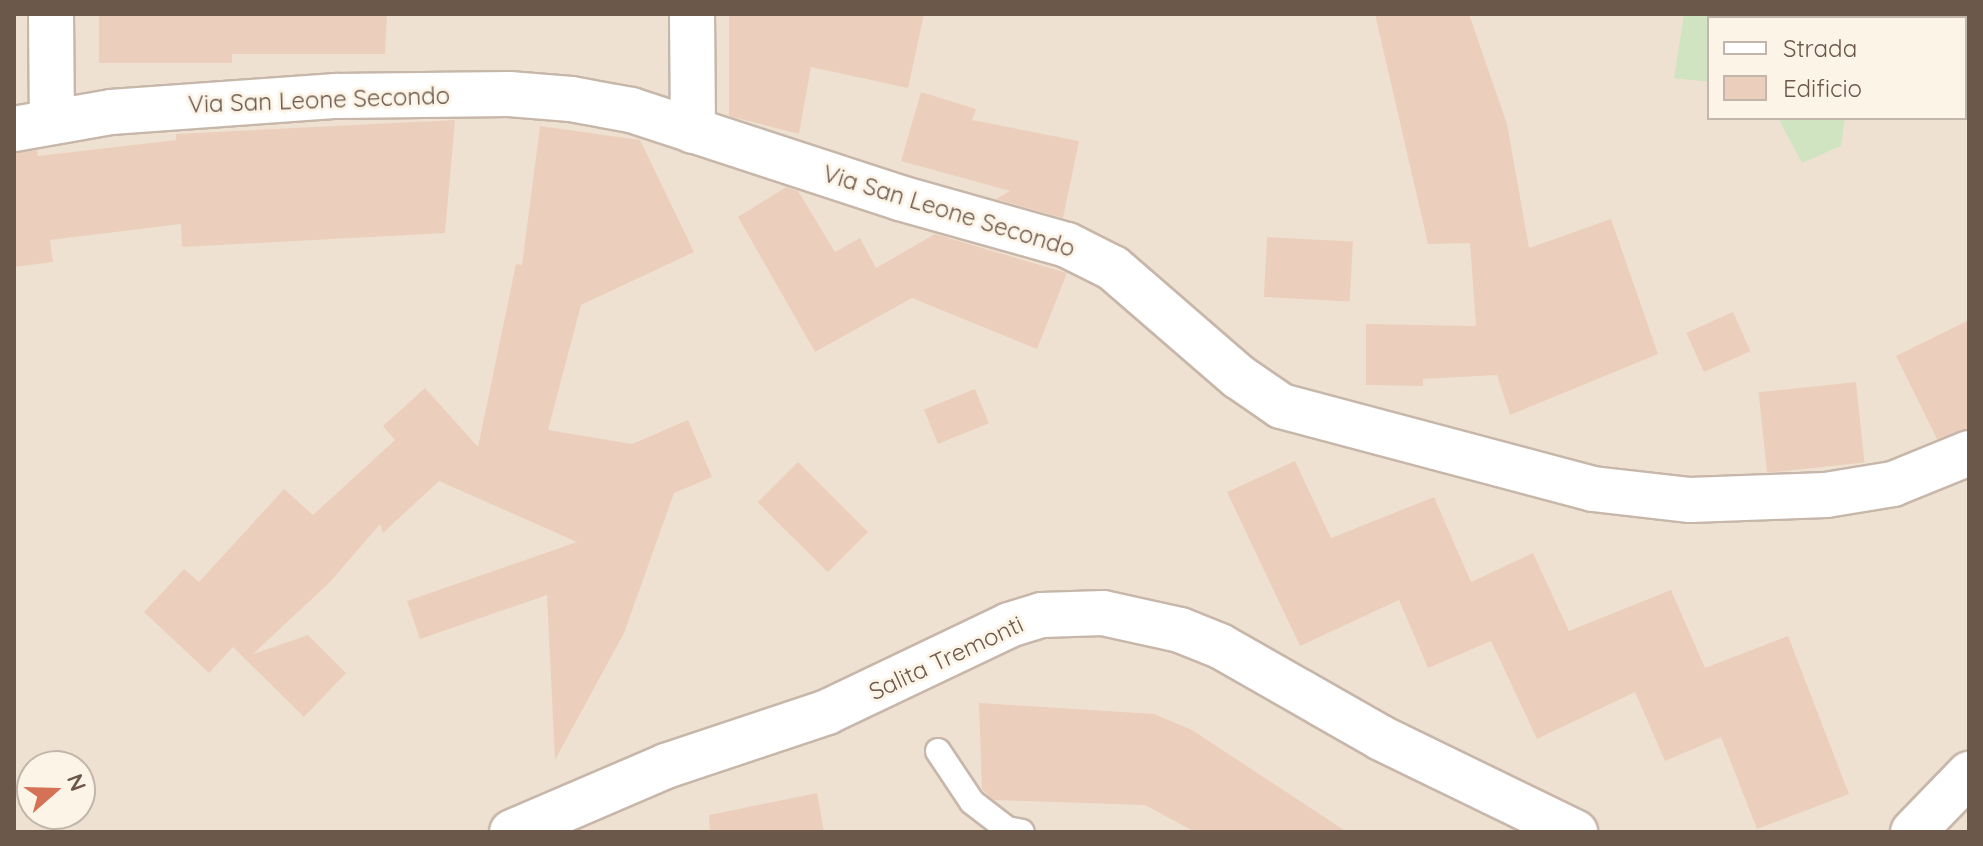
<!DOCTYPE html>
<html>
<head>
<meta charset="utf-8">
<style>
  body { margin:0 }
  #map { position:relative; width:1983px; height:846px; overflow:hidden; background:#f9f0e1; font-family:Quicksand,sans-serif }
  div>[style] { position:absolute }
  [style*='--x'] { left:calc(var(--x)*1px); top:calc(var(--y)*1px); width:calc(var(--w)*1px); rotate:calc(var(--a)*1deg) }
  .residential>* { inset:0; background:#efe1d1 }
  .green>* { inset:0; background:#d0e4c2 }
  .building>* { inset:0; background:#ebcfbc; transform-origin:0 0 }
  .roads { filter:drop-shadow(2px 0 #c7b7aa) drop-shadow(-2px 0 #c7b7aa) drop-shadow(0 2px #c7b7aa) drop-shadow(0 -2px #c7b7aa) }
  .service>* { height:24px; margin:-12px; padding:0 12px; transform-origin:12px; border-radius:12px; background:#fff }
  .minor>* { height:44px; margin:-22px; padding:0 22px; transform-origin:22px; border-radius:22px; background:#fff }
  span { translate:-50% -50%; white-space:nowrap; text-align:center; line-height:1.15; -webkit-text-stroke:6px #fcf4e7; paint-order:stroke }
  .street-label { font-size:24px; color:#6c574b }
  .frame { position:absolute; inset:0; border:16px solid #6c574b; pointer-events:none }
  .legend { position:absolute; left:1707px; top:16px; width:260px; height:104px; box-sizing:border-box; background:#fcf4e7; border:2px solid #c2b5a9; margin:0; padding:10px 14px; list-style:none; font-size:24px; color:#6c574b }
  .legend li { display:flex; align-items:center; gap:16px; height:40px }
  .legend b { width:40px; border:2px solid #c2b5a9 }
  .north { position:absolute; left:16px; top:750px; width:80px; height:80px; box-sizing:border-box; background:#fcf4e7; border:2px solid #c2b5a9; border-radius:50%; rotate:70deg; font-size:22px; font-weight:700; line-height:32px; text-align:center; color:#6c574b }
  .north::after { content:''; display:block; margin:auto; width:28px; height:36px; background:#d57154; clip-path:polygon(50% 0,100% 100%,50% 72%,0 100%) }
</style>
</head>
<body>
<div id="map">
  <div class="residential">
    <div style="clip-path:polygon(evenodd,14px 14px,1969px 14px,1969px 832px,14px 832px,14px 14px,1709px 18px,1965px 18px,1965px 118px,1709px 118px,1709px 18px,14px 14px,32px 766px,80px 766px,80px 814px,32px 814px,32px 766px)"></div>
  </div>
  <div class="green">
    <div style="clip-path:polygon(1684px 14px,1874px 14px,1709px 18px,1709px 82px,1674px 78px)"></div>
    <div style="clip-path:polygon(1778px 118px,1845px 118px,1841px 146px,1802px 163px)"></div>
  </div>
  <div class="building">
    <div style="clip-path:polygon(99px 14px,387px 14px,385px 54px,232px 54px,232px 63px,99px 63px)"></div>
    <div style="clip-path:polygon(729px 14px,924px 14px,908px 88px,811px 67px,799px 134px,729px 116px)"></div>
    <div style="clip-path:polygon(1375px 14px,1469px 14px,1507px 124px,1529px 248px,1611px 219px,1658px 354px,1510px 415px,1497px 375px,1423px 379px,1423px 386px,1366px 385px,1366px 324px,1476px 326px,1470px 243px,1428px 244px)"></div>
    <div style="clip-path:polygon(921px 92px,976px 109px,972px 120px,1079px 141px,1063px 218px,996px 199px,1010px 191px,901px 161px)"></div>
    <div style="clip-path:polygon(455px 120px,445px 233px,182px 247px,181px 224px,50px 240px,53px 262px,14px 267px,14px 153px,37px 150px,38px 156px,176px 140px,176px 134px)"></div>
    <div style="clip-path:polygon(540px 126px,640px 140px,694px 252px,581px 305px,548px 430px,632px 444px,688px 420px,712px 477px,674px 493px,624px 633px,555px 760px,547px 595px,420px 639px,407px 601px,577px 542px,439px 481px,383px 533px,380px 524px,330px 582px,253px 654px,308px 635px,346px 673px,304px 717px,233px 647px,209px 673px,144px 612px,184px 569px,199px 582px,284px 489px,313px 515px,395px 440px,383px 426px,425px 388px,478px 447px,516px 264px,522px 265px)"></div>
    <div style="clip-path:polygon(786px 187px,798px 191px,835px 252px,860px 238px,876px 268px,935px 234px,1067px 273px,1037px 349px,912px 298px,815px 352px,738px 217px)"></div>
    <div style="left:1267px;top:237px;width:86px;height:60px;rotate:3deg"></div>
    <div style="left:1733px;top:312px;width:43px;height:51px;rotate:66deg"></div>
    <div style="clip-path:polygon(1969px 320px,1969px 429px,1937px 439px,1896px 356px)"></div>
    <div style="left:1856px;top:382px;width:81px;height:98px;rotate:84deg"></div>
    <div style="left:975px;top:389px;width:37px;height:55px;rotate:68deg"></div>
    <div style="clip-path:polygon(1295px 461px,1331px 538px,1434px 497px,1471px 582px,1533px 553px,1569px 631px,1671px 590px,1705px 668px,1788px 636px,1849px 794px,1757px 829px,1721px 737px,1665px 761px,1635px 692px,1537px 739px,1491px 641px,1428px 668px,1399px 600px,1300px 646px,1227px 492px)"></div>
    <div style="left:798px;top:462px;width:99px;height:57px;rotate:45deg"></div>
    <div style="clip-path:polygon(979px 703px,1154px 714px,1192px 730px,1347px 832px,1195px 832px,1145px 805px,993px 800px,982px 789px)"></div>
    <div style="clip-path:polygon(817px 793px,824px 832px,710px 832px,709px 815px)"></div>
  </div>
  <div class="roads">
    <div class="service">
      <div style="--x:938;--y:751;--w:61;--a:56.3"></div>
      <div style="--x:972;--y:802;--w:44;--a:37.6"></div>
      <div style="--x:1007;--y:829;--w:15;--a:11"></div>
    </div>
    <div class="minor">
      <div style="--x:51;--y:14;--w:106;--a:89.5"></div>
      <div style="--x:692;--y:14;--w:117;--a:89.5"></div>
      <div style="--x:14;--y:129;--w:98;--a:-9.9"></div>
      <div style="--x:111;--y:112;--w:226;--a:-4.1"></div>
      <div style="--x:336;--y:96;--w:173;--a:-0.7"></div>
      <div style="--x:509;--y:94;--w:62;--a:4.6"></div>
      <div style="--x:571;--y:99;--w:61;--a:10.4"></div>
      <div style="--x:631;--y:110;--w:283;--a:18.1"></div>
      <div style="--x:900;--y:198;--w:173;--a:15.7"></div>
      <div style="--x:1067;--y:245;--w:51;--a:26.6"></div>
      <div style="--x:1113;--y:268;--w:167;--a:40.9"></div>
      <div style="--x:1239;--y:377;--w:51;--a:34.6"></div>
      <div style="--x:1281;--y:406;--w:323;--a:14.9"></div>
      <div style="--x:1593;--y:489;--w:98;--a:6.5"></div>
      <div style="--x:1690;--y:500;--w:136;--a:-2.1"></div>
      <div style="--x:1826;--y:495;--w:68;--a:-9.3"></div>
      <div style="--x:1893;--y:484;--w:82;--a:-22.2"></div>
      <div style="--x:512;--y:832;--w:168;--a:-23.2"></div>
      <div style="--x:666;--y:766;--w:170;--a:-18.5"></div>
      <div style="--x:827;--y:712;--w:202;--a:-25.5"></div>
      <div style="--x:1009;--y:625;--w:34;--a:-17"></div>
      <div style="--x:1042;--y:615;--w:61;--a:-1.9"></div>
      <div style="--x:1103;--y:613;--w:79;--a:12.4"></div>
      <div style="--x:1180;--y:630;--w:43;--a:21.8"></div>
      <div style="--x:1220;--y:646;--w:185;--a:29.7"></div>
      <div style="--x:1381;--y:738;--w:216;--a:25.9"></div>
      <div style="--x:1913;--y:832;--w:81;--a:-46"></div>
    </div>
  </div>
  <div class="street-label">
    <span style="left:319px;top:100px;rotate:-2deg">Via San Leone Secondo</span>
    <span style="left:949px;top:211px;rotate:17deg">Via San Leone Secondo</span>
    <span style="left:946px;top:658px;rotate:-25deg">Salita Tremonti</span>
  </div>
  <div class="frame"></div>
  <ul class="legend">
  <li><b style="height:10px;background:#fff"></b>Strada</li>
  <li><b style="height:22px;background:#ebcfbc"></b>Edificio</li>
  </ul>
  <div class="north">N</div>
</div>
</body>
</html>
